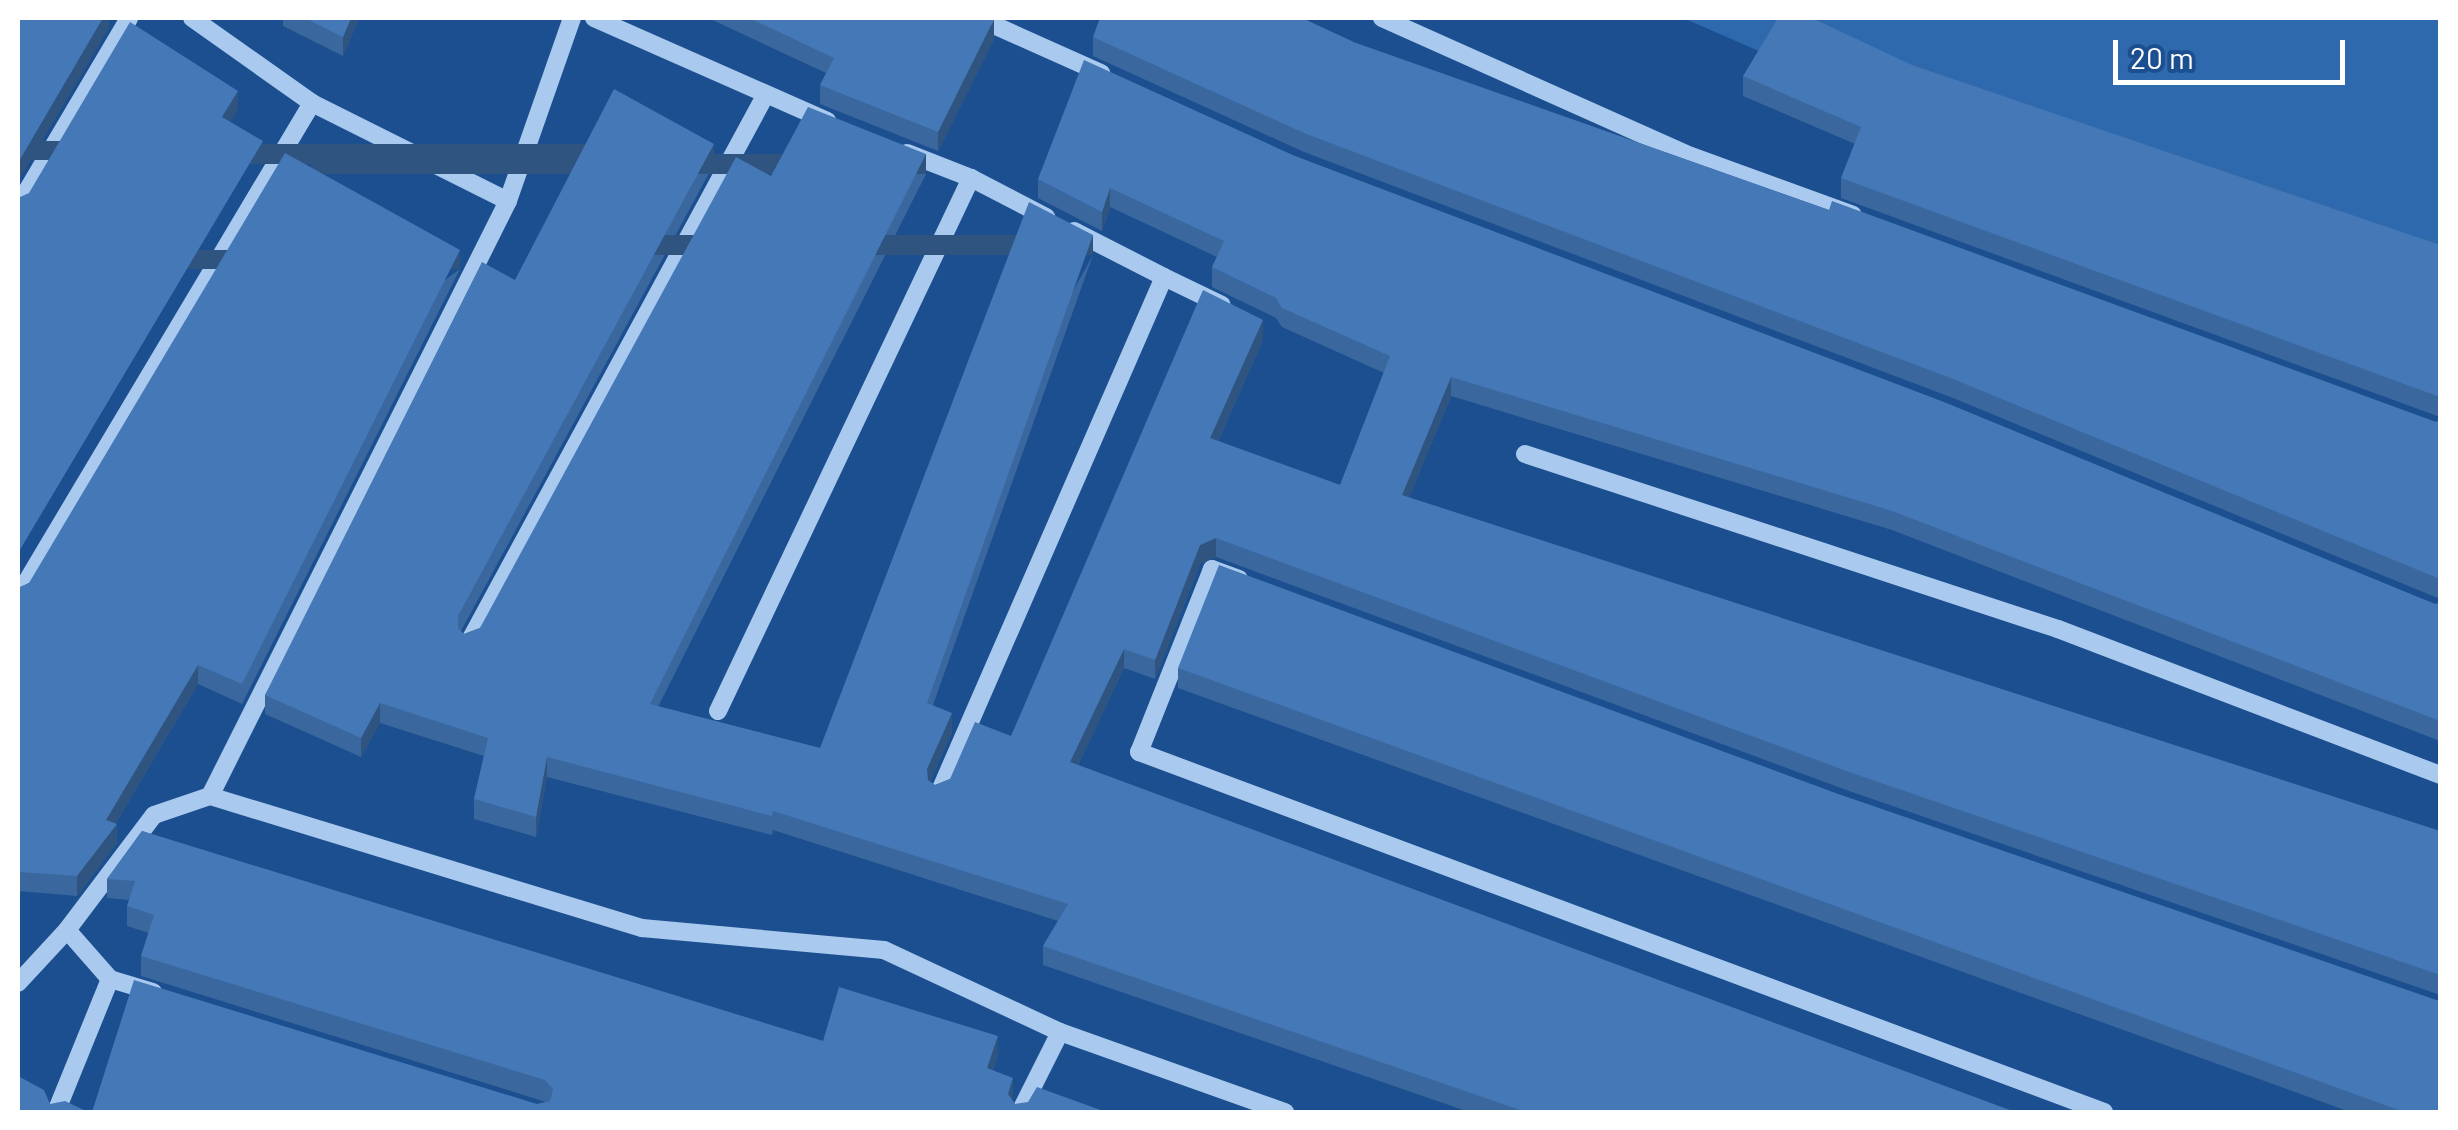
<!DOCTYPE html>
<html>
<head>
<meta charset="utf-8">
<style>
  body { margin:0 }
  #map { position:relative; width:2458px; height:1130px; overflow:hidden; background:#1b4f8f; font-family:Barlow,sans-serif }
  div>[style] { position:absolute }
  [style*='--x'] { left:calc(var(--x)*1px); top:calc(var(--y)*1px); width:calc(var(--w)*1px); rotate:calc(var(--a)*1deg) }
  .green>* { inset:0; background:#2e69ad }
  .minor>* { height:18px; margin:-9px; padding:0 9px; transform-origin:9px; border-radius:9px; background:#a9c9ee }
  .wall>* { inset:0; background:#3a679d }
  .shaded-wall>* { inset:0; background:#305480; transform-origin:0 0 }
  .building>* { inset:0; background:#4478b7 }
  span { translate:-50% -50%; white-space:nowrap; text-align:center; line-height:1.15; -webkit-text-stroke:10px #1b4f8f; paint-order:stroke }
  .frame { position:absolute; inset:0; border:20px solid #fff; pointer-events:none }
  .scale { position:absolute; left:2113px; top:40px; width:232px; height:45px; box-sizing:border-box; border:5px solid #fff; border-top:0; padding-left:12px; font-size:30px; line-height:35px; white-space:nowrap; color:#fff; -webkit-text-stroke:8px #1b4f8f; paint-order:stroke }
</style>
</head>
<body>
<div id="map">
  <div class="green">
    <div style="clip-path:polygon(1683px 18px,2440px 18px,2440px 265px,1768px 55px)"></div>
  </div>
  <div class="minor">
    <div style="--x:192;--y:18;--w:147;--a:35.3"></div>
    <div style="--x:312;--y:103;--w:219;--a:26.6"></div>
    <div style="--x:572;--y:18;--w:194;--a:109.3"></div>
    <div style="--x:508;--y:201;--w:665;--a:116.6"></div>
    <div style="--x:210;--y:796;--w:452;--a:17"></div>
    <div style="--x:642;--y:928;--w:243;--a:5.2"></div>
    <div style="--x:884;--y:950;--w:194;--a:25"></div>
    <div style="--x:1060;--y:1032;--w:239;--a:19.6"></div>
    <div style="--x:594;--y:18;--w:255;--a:23.8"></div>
    <div style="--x:978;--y:18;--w:135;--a:24.1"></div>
    <div style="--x:1382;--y:18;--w:338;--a:24.1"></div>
    <div style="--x:1691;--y:156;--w:172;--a:20"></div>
    <div style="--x:907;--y:153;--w:69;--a:21.3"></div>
    <div style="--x:971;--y:178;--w:85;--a:27.5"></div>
    <div style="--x:18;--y:206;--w:218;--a:-59.4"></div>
    <div style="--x:1164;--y:277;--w:64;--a:25.8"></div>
    <div style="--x:1525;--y:454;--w:561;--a:18.18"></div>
    <div style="--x:2058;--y:629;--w:409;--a:20.9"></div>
    <div style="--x:1239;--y:579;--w:29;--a:-160"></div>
    <div style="--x:1212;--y:569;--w:197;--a:111.7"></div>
    <div style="--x:1139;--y:752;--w:1030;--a:20.46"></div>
    <div style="--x:18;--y:596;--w:574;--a:-59.19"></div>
    <div style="--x:469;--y:642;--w:621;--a:-61.54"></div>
    <div style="--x:718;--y:711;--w:590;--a:-64.61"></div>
    <div style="--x:939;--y:793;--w:563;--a:-66.44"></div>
    <div style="--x:1164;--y:277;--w:101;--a:-152.9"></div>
    <div style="--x:110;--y:979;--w:65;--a:-131.3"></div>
    <div style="--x:67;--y:930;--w:144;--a:-52.9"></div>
    <div style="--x:154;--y:815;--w:59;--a:-18.7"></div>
    <div style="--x:18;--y:983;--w:72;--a:-47.2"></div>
    <div style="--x:56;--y:1112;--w:144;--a:-67.9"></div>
    <div style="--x:110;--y:979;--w:45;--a:16.8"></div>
    <div style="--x:1020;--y:1112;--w:89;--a:-63.4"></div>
  </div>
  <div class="wall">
    <div style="clip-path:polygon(283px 18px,359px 18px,343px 56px,283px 26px)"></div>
    <div style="clip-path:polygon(708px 18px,990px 18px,994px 39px,938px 151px,820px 104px,820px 85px,826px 73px)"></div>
    <div style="clip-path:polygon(1093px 37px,1356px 43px,1829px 210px,2436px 422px,2440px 420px,2440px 599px,1953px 398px,1304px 152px,1093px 56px)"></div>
    <div style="clip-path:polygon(1912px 65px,2440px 245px,2440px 417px,1841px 198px,1841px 178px,1855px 144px,1743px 96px,1743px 76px)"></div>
    <div style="clip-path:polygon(1295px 156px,2435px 604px,2440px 603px,2440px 741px,1892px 530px,1451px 396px,1409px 498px,2440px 831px,2440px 995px,1849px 791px,1216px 557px,1200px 564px,1155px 679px,1124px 668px,1078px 765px,2015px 1112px,1469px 1112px,1043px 965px,1043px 946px,1058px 921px,773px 830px,772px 835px,547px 777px,536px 837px,474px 819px,474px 799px,484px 756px,380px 723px,361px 757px,265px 714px,265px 695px,515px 280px,714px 164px,461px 631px,464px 634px,480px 628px,771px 176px,926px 174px,658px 707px,820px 748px,1093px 255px,933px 705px,952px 732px,930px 782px,935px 785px,950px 779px,1011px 736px,1263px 340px,1218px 441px,1340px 485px,1384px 373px,1282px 327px,1276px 318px,1212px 287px,1212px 267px,1217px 257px,1110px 207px,1102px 231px,1038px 198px,1038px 179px)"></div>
    <div style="clip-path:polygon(460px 269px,242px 704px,198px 684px,116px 823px,117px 843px,77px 896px,18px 891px,18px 588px,29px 583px)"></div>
    <div style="clip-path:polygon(1178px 668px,1841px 795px,2436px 1000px,2440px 1112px,2350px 1112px,1178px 688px)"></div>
    <div style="clip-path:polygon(142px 831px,823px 1041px,998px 1055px,993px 1070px,1013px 1098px,1012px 1100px,1015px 1104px,537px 1104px,546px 1102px,141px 976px,141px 956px,149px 933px,127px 926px,127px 906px,129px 900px,107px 898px,107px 879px)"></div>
  </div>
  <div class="shaded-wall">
    <div style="clip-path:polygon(103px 18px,109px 18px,109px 28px,18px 182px,18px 163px)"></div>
    <div style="clip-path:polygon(351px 18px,359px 18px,343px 56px,343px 37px)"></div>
    <div style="clip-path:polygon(994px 19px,994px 39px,938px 151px,938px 132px)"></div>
    <div style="clip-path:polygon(238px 91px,238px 110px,222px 137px,222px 117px)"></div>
    <div style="left:263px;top:141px;width:19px;height:479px;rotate:90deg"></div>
    <div style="left:714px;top:144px;width:20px;height:537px;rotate:90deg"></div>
    <div style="left:926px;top:154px;width:20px;height:615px;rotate:90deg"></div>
    <div style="clip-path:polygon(1110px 188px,1110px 207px,1102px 231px,1102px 212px)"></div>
    <div style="left:1093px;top:235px;width:20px;height:497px;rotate:90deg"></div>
    <div style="left:460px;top:250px;width:19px;height:486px;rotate:90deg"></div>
    <div style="clip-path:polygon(1263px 320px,1263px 340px,1210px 458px,1210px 438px)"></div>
    <div style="clip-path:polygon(1451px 377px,1451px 396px,1402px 515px,1402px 495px)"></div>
    <div style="clip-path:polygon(1216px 538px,1216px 557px,1200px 564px,1155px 679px,1155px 660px,1200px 545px)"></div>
    <div style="clip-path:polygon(1124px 649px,1124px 668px,1070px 782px,1070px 762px)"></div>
    <div style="clip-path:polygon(198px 665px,198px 684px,110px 833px,117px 824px,117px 843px,77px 896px,77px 876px,106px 820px)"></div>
    <div style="clip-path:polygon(380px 703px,380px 723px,361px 757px,361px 738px)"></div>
    <div style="clip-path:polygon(952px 713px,952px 732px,927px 789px,927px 769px)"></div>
    <div style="clip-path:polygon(547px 757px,547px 777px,536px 837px,536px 817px)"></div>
    <div style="clip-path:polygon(998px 1036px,998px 1055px,987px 1088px,987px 1068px)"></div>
    <div style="clip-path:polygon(1013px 1078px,1013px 1098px,1008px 1112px,1008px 1094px)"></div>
  </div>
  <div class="building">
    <div style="clip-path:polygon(18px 18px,103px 18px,18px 163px)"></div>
    <div style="clip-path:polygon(305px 18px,351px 18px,343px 37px)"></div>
    <div style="clip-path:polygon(749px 18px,990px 18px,994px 19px,938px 132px,820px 85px,834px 58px)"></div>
    <div style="clip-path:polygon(1100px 18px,1302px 18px,1356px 43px,1829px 210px,1832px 201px,2436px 422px,2440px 420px,2440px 579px,1953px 379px,1304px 133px,1093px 37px)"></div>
    <div style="clip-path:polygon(1778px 18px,1812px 18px,1912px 65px,2440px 245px,2440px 397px,1841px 178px,1861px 127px,1743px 76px)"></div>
    <div style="clip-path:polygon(130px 22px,238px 91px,222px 117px,263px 141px,18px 553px,18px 198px,29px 193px)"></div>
    <div style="clip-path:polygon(1084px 60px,1295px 156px,1944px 402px,2435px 604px,2440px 603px,2440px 721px,1892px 511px,1451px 377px,1402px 495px,2440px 831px,2440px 975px,1849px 772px,1216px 538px,1200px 545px,1155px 660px,1124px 649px,1070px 762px,2015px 1112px,1526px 1112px,1043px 946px,1068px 904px,773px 811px,772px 816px,547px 757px,536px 817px,474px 799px,488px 738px,380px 703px,361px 738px,265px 695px,482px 262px,515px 280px,614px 89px,714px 144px,458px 616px,458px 628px,464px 634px,480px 628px,736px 157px,771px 176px,808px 107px,926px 154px,650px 704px,820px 748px,1029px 202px,1093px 235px,927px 703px,952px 713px,927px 769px,928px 780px,935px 785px,950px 779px,975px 722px,1011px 736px,1203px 290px,1263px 320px,1210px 438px,1340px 485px,1390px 356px,1282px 308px,1276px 298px,1212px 267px,1224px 241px,1110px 188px,1102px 212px,1038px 179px)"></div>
    <div style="clip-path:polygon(285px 153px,460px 250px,242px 684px,198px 665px,106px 820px,117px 824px,77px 876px,18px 872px,18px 588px,29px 583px)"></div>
    <div style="clip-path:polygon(1219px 565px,1841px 795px,2436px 1000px,2440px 1000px,2440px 1112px,2404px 1112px,1178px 668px)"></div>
    <div style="clip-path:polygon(142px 831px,823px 1041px,839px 987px,998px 1036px,987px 1068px,1013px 1078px,1008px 1094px,1015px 1104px,1028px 1102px,1037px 1087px,1106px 1112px,92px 1112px,134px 980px,537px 1104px,550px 1101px,553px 1089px,545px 1080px,141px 956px,154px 915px,127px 906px,135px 881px,107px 879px)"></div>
    <div style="clip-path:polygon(18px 1076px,44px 1090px,50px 1104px,65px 1101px,88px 1112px,18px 1112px)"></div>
  </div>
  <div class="frame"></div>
  <div class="scale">20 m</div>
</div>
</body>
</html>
